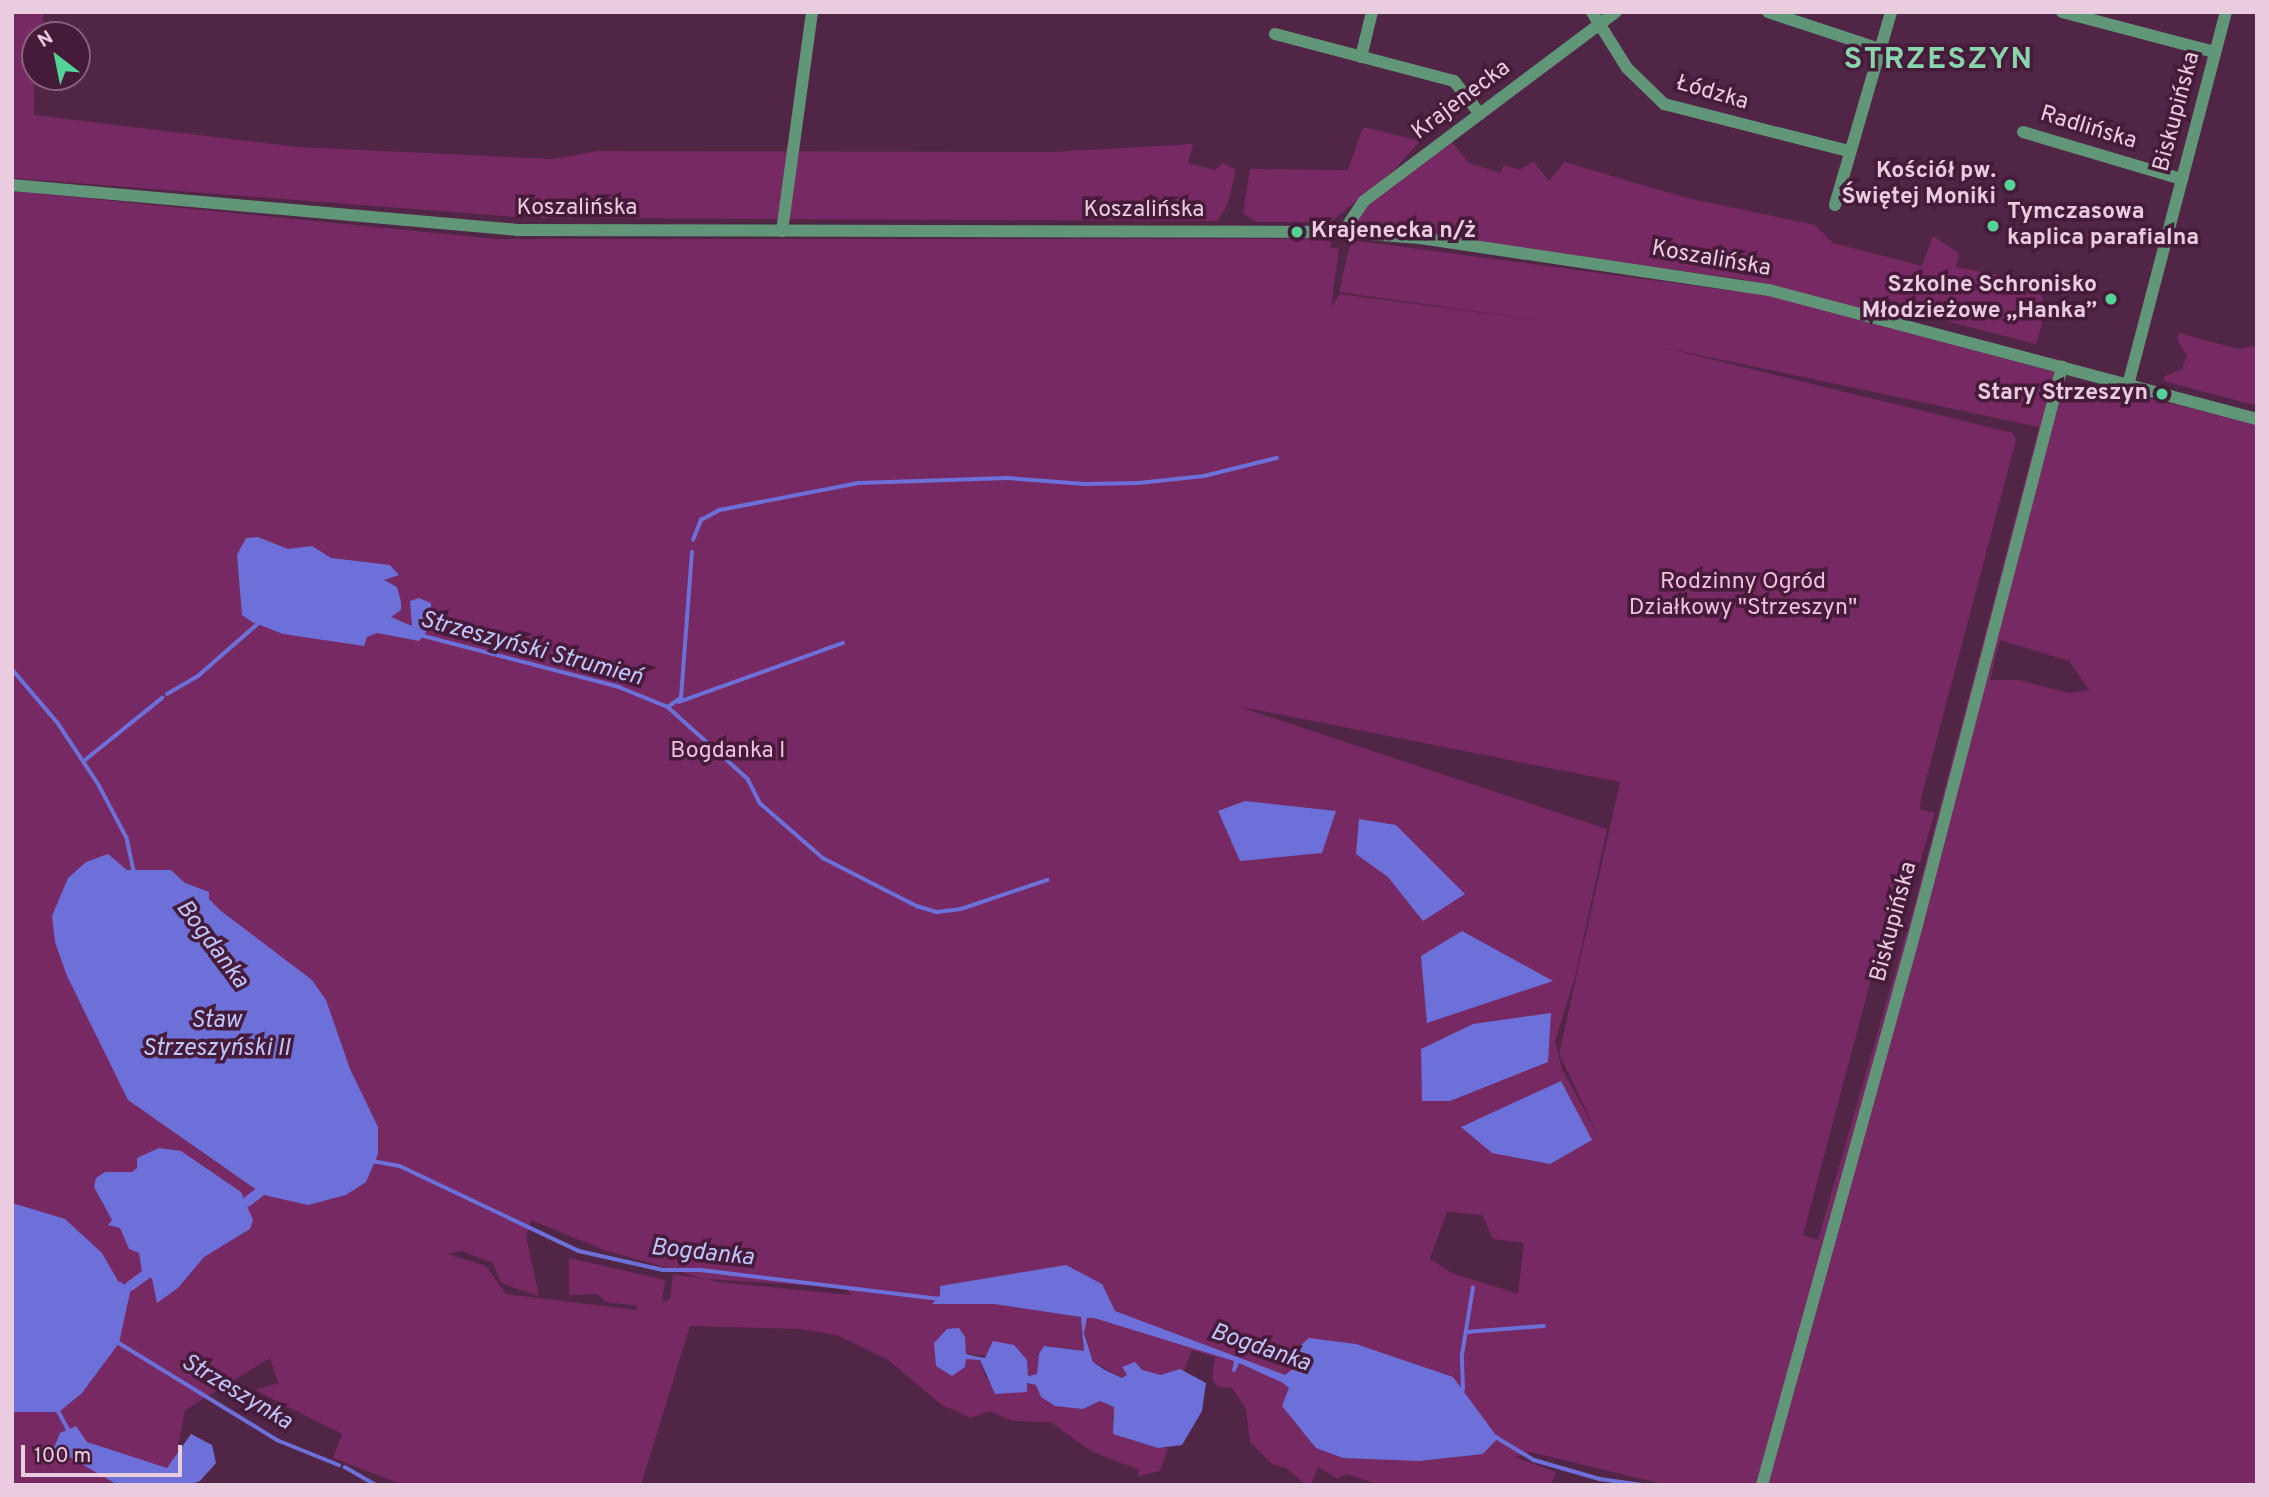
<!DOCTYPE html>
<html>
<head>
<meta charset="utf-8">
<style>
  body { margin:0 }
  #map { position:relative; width:2269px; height:1497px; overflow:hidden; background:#512545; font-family:Overpass,sans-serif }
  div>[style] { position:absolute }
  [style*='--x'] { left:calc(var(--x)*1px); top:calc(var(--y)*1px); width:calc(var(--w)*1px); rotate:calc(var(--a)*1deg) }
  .green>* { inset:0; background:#762962 }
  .water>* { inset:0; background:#6d70d9 }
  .stream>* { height:3.5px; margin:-1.75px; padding:0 1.75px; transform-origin:1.75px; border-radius:1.75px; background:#6d70d9 }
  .canal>* { height:10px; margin:-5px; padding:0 5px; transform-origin:5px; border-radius:5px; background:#6d70d9 }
  .minor>* { height:12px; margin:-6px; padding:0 6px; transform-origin:6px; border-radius:6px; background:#619679 }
  .dots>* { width:19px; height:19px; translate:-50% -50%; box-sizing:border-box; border:4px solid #461b3a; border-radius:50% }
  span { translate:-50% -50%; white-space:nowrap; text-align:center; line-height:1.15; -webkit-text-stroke:7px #461b3a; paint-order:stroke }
  .street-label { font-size:23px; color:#e9cddf }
  .poi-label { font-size:23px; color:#e9cddf; font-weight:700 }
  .right { translate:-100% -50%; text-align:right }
  .left { translate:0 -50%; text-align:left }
  .park-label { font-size:23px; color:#f3bee1 }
  .water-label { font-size:24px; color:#bfc6fb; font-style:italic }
  .district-label { font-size:30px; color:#88d7ac; font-weight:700; letter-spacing:2px }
  .frame { position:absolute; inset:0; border:14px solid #e9cddf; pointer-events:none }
  .north { position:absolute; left:21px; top:21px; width:70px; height:70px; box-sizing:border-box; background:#461b3a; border:2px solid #87627c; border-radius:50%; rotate:328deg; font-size:19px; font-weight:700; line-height:28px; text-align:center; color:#e9cddf }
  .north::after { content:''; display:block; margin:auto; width:24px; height:32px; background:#54d396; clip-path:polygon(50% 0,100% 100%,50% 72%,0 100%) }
  .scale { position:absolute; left:21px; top:1445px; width:161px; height:32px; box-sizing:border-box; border:4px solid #e9cddf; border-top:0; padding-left:9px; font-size:21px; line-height:24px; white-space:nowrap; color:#e9cddf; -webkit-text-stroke:5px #461b3a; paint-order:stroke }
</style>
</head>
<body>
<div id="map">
  <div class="green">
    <div style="clip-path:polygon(12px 12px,44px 12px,41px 35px,35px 35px,34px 115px,298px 147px,553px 159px,597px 151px,1052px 152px,1193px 144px,1188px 163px,1214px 170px,1223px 163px,1236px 170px,1227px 206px,1217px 221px,528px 218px,12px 178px)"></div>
    <div style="clip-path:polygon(1363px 127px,1420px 141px,1393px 171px,1331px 222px,1256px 222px,1243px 213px,1250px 169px,1348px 170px)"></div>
    <div style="clip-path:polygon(1451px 141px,1469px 163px,1500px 173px,1504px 165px,1520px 170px,1533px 161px,1549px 181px,1564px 162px,1687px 198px,1815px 225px,1833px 243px,1922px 266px,1933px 236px,1959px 253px,1956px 267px,2040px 283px,2044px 316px,2036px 344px,1931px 317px,1858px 309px,1741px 279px,1363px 228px,1357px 223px,1358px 212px)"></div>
    <div style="clip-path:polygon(evenodd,12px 191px,496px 239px,1332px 239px,1330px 248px,1339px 248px,1331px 307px,1340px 294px,1536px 320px,1339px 292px,1351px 240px,1771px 296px,2055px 372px,2053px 380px,2066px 384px,2100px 392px,2109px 389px,2257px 424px,2257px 1485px,1667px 1485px,1530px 1452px,1515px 1457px,1556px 1472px,1551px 1485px,1382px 1485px,1346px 1474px,1338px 1479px,1318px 1467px,1311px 1484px,1305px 1484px,1286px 1468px,1272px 1464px,1250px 1442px,1246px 1409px,1232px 1388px,1217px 1387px,1212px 1379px,1215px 1357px,1192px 1350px,1184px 1371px,1161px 1375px,1122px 1367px,1127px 1375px,1122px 1378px,1093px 1362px,1082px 1323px,1084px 1351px,1044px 1346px,1039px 1354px,1037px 1375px,1027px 1376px,1027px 1360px,966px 1354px,965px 1336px,966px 1358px,980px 1360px,986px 1378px,1036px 1385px,1083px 1409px,1100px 1401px,1115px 1407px,1112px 1419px,1122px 1437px,1168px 1449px,1160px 1471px,1138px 1476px,1139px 1470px,1093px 1452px,1050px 1422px,1013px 1421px,989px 1411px,971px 1418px,942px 1405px,888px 1360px,837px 1335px,799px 1329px,690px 1326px,641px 1485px,404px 1485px,333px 1458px,342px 1434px,255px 1390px,278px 1383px,270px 1358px,185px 1410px,171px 1485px,12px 1485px,12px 191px,1661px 347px,2039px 427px,1914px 906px,1818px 1240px,1803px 1235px,1874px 968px,1888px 970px,1935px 812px,1920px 810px,1921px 799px,2016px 440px,2013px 433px,1661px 347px,12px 191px,2000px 640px,2069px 661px,2089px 690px,2069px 693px,2018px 680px,1990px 680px,2000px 640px,12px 191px,1237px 706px,1620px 782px,1559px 1054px,1598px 1135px,1562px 1069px,1555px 1041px,1575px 977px,1607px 829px,1237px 706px,12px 191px,1447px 1212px,1482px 1215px,1493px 1239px,1524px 1243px,1518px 1294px,1452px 1273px,1430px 1259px,1447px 1212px,12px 191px,531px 1220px,604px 1250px,705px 1279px,673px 1274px,670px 1299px,662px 1302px,665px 1280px,569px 1258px,569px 1295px,597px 1294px,606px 1302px,637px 1306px,637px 1310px,506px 1294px,486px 1266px,447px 1254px,462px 1251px,493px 1263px,501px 1283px,539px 1296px,526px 1236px,531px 1220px,12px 191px,706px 1279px,846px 1288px,851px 1295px,718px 1282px,706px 1279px)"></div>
    <div style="clip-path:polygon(2179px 333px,2238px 349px,2257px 345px,2257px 406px,2164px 381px,2165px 376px,2182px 369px,2187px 355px,2177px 340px)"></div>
  </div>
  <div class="water">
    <div style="clip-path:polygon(258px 537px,288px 549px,312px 546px,331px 558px,390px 565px,399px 575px,384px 580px,397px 587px,401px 602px,401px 610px,391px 617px,412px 626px,410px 601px,419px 598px,431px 603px,432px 625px,419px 641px,377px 633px,367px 637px,364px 646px,283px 634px,252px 622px,242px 615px,237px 555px,246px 538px)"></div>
    <div style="clip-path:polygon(1245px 801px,1336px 811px,1322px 853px,1240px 861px,1218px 811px)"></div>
    <div style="clip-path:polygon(1359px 819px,1396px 825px,1465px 894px,1423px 921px,1388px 877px,1356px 854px)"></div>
    <div style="clip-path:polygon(108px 854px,127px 870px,171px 870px,185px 883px,209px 892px,209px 899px,221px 911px,312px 980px,326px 1000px,350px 1069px,378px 1127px,378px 1154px,366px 1182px,346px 1195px,308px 1205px,264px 1195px,128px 1100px,67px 976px,55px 942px,52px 916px,68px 878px,86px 862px)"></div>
    <div style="clip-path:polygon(1462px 931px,1553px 981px,1427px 1023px,1421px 956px)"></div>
    <div style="clip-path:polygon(1551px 1013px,1548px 1062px,1450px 1101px,1422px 1101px,1421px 1049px,1473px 1024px)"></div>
    <div style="clip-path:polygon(1561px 1081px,1592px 1140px,1550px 1164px,1492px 1153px,1461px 1127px)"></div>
    <div style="clip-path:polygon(159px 1148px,181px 1151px,241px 1192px,253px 1220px,250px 1229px,204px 1257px,178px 1288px,157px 1303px,152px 1279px,142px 1272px,139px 1253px,129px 1249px,120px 1228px,108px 1225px,112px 1220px,94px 1187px,96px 1178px,105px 1172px,132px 1172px,137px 1168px,137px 1158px)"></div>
    <div style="clip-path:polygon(12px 1203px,65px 1219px,102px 1253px,118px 1281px,131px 1288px,119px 1343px,82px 1393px,59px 1412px,12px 1412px)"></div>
    <div style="clip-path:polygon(1066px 1265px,1102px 1284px,1115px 1311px,1285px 1375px,1293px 1369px,1289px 1363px,1292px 1353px,1309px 1338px,1356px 1344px,1453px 1377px,1498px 1438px,1483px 1454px,1419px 1461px,1343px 1458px,1316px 1448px,1282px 1406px,1289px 1388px,1283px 1383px,1239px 1363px,1235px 1372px,1232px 1371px,1234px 1361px,1094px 1318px,1087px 1318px,1084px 1333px,1093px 1362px,1105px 1370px,1122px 1378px,1127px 1375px,1122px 1367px,1135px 1362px,1142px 1370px,1161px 1375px,1180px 1369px,1206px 1383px,1202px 1411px,1182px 1445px,1158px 1448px,1113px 1434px,1114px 1407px,1100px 1401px,1083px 1409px,1055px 1406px,1041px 1397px,1036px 1385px,1027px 1383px,1027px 1392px,995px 1394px,980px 1360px,966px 1359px,965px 1367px,952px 1376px,936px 1366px,934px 1343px,947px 1329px,959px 1328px,965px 1337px,966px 1354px,974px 1356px,985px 1358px,993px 1341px,1014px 1345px,1027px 1360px,1028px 1376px,1037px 1374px,1039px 1354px,1044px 1346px,1084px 1351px,1081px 1317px,994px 1304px,932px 1304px,940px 1295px,940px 1286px)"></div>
    <div style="clip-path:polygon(76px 1426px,87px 1442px,167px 1468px,191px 1434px,212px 1445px,216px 1463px,200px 1481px,189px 1485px,118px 1485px,54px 1448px,60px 1433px)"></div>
  </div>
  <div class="stream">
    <div style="--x:693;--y:540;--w:22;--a:-68"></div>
    <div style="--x:701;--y:520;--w:21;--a:-28"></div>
    <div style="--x:720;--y:510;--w:142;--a:-11"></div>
    <div style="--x:859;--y:483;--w:148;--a:-1.9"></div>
    <div style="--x:1007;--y:478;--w:78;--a:4.4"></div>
    <div style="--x:1085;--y:484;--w:54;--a:-1.1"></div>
    <div style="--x:1139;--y:483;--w:65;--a:-6.1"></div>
    <div style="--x:1204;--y:476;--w:75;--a:-13.9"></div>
    <div style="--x:420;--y:635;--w:206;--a:14.6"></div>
    <div style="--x:619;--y:687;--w:53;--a:22.2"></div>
    <div style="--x:668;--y:707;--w:108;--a:42"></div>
    <div style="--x:748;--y:779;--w:27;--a:63"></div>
    <div style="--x:760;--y:803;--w:84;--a:41.1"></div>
    <div style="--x:823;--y:858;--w:106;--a:27.1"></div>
    <div style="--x:917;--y:906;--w:21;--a:17"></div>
    <div style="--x:937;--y:912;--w:24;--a:-7"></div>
    <div style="--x:961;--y:909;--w:91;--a:-18.6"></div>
    <div style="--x:12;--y:669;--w:71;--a:49.6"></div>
    <div style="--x:58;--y:723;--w:74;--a:56.5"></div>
    <div style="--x:99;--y:785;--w:60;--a:62.2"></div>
    <div style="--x:127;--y:838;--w:38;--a:78"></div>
    <div style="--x:167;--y:694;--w:36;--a:-30"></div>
    <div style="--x:198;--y:676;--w:82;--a:-41.1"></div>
    <div style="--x:679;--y:702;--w:174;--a:-19.8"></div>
    <div style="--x:668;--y:707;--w:16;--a:-35"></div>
    <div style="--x:681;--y:698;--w:146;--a:-85.7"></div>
    <div style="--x:85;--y:760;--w:99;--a:-38.8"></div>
    <div style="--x:372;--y:1161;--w:28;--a:10"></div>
    <div style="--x:400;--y:1166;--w:198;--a:25.4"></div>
    <div style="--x:579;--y:1251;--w:86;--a:12.7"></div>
    <div style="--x:663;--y:1270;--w:38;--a:0"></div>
    <div style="--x:701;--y:1270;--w:240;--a:6.9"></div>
    <div style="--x:1466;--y:1332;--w:78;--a:-4.4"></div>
    <div style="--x:119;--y:1343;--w:185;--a:31.5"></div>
    <div style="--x:277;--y:1440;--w:67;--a:22"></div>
    <div style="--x:1463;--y:1390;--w:35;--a:-92"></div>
    <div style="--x:1462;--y:1355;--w:68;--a:-80.7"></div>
    <div style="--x:59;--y:1412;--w:19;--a:62"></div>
    <div style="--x:1496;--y:1437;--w:44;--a:31.2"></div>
    <div style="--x:1534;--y:1460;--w:69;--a:16.1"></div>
    <div style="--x:1600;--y:1479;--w:42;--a:8.1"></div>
    <div style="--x:345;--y:1467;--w:36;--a:30"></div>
  </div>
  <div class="canal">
    <div style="--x:247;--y:1202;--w:16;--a:-38"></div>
    <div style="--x:130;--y:1286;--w:19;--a:-36"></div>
  </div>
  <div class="minor">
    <div style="--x:1592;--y:12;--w:66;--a:58"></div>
    <div style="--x:1627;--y:68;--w:52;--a:44.2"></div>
    <div style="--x:1664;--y:104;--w:191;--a:14.3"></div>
    <div style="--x:1768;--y:12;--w:115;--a:18.3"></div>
    <div style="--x:2062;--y:12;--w:158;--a:14.7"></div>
    <div style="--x:1275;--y:34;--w:185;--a:14.7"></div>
    <div style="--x:1454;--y:81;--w:42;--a:51.8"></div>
    <div style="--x:1361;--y:57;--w:46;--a:-76.3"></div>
    <div style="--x:2023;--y:132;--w:166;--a:16.5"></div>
    <div style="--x:12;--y:185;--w:508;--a:5.08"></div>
    <div style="--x:518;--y:230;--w:825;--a:0.14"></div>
    <div style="--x:1343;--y:232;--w:77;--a:4.5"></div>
    <div style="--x:1420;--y:238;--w:353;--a:8.5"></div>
    <div style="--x:1769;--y:290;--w:505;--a:14.81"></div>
    <div style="--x:1835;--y:205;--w:201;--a:-73.8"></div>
    <div style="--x:782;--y:231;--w:221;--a:-82.2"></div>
    <div style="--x:1343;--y:232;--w:37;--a:-56"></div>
    <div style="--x:1364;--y:201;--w:315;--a:-36.9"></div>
    <div style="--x:2128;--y:385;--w:386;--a:-75.3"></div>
    <div style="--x:1762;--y:1485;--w:581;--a:-74.53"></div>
    <div style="--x:1917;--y:925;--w:577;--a:-75.43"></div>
  </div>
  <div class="dots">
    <div style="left:2010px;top:185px;background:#54d396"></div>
    <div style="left:1993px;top:226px;background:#54d396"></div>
    <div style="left:1297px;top:232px;background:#54d396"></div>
    <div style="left:2111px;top:299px;background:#54d396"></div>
    <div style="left:2162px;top:394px;background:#54d396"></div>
  </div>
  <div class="street-label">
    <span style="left:1712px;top:94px;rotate:16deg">Łódzka</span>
    <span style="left:1462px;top:101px;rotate:-37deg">Krajenecka</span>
    <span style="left:2178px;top:112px;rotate:-75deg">Biskupińska</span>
    <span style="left:2088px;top:129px;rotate:17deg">Radlińska</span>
    <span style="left:577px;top:209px">Koszalińska</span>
    <span style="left:1144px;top:211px">Koszalińska</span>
    <span style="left:1711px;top:260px;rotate:10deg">Koszalińska</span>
    <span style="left:1895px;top:922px;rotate:-75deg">Biskupińska</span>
  </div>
  <div class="poi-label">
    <span class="right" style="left:1996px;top:185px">Kościół pw.<br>Świętej Moniki</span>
    <span class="left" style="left:2007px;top:226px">Tymczasowa<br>kaplica parafialna</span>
    <span class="left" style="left:1311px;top:232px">Krajenecka n/ż</span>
    <span class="right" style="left:2097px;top:299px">Szkolne Schronisko<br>Młodzieżowe „Hanka”</span>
    <span class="right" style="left:2148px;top:394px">Stary Strzeszyn</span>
  </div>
  <div class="park-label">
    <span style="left:1743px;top:596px">Rodzinny Ogród<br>Działkowy "Strzeszyn"</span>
    <span style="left:728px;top:752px">Bogdanka I</span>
  </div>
  <div class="water-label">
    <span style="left:531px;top:650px;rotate:15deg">Strzeszyński Strumień</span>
    <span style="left:211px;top:945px;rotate:53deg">Bogdanka</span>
    <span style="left:216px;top:1036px">Staw<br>Strzeszyński II</span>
    <span style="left:702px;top:1254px;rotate:6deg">Bogdanka</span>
    <span style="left:1260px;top:1349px;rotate:19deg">Bogdanka</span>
    <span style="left:236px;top:1393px;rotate:31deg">Strzeszynka</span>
  </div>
  <div class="district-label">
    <span style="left:1939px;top:61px">STRZESZYN</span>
  </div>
  <div class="frame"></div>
  <div class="north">N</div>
  <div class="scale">100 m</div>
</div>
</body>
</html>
